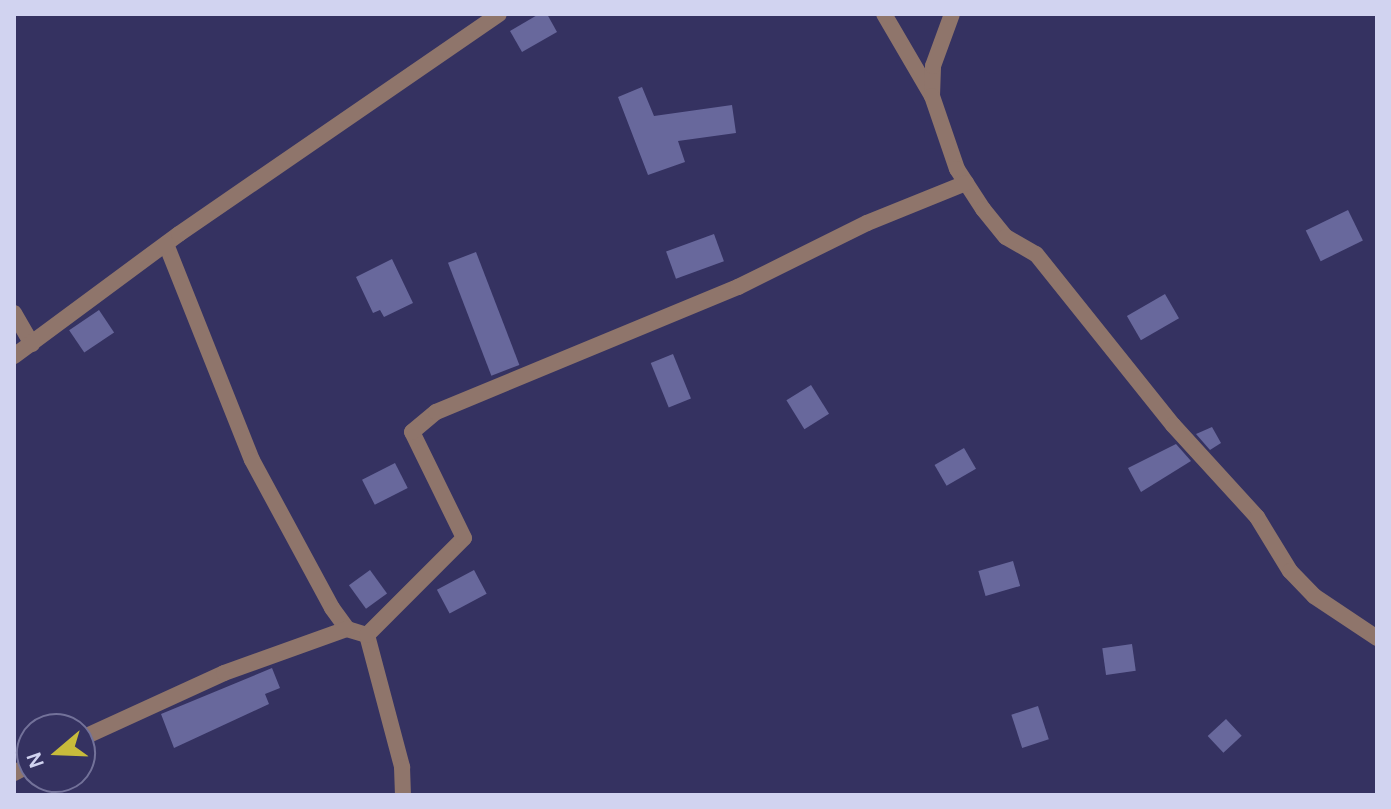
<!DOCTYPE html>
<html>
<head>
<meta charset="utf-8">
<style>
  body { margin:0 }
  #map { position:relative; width:1391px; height:809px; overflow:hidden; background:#353261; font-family:Karla,sans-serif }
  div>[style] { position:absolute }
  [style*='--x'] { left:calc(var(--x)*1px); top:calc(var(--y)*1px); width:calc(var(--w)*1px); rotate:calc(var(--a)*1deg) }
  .building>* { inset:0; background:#68689c; transform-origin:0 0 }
  .minor>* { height:16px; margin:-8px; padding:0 8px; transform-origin:8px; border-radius:8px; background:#8f756b }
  span { translate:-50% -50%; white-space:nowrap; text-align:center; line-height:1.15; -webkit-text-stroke:8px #353261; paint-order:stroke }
  .frame { position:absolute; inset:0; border:16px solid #d1d3f0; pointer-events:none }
  .north { position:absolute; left:16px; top:713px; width:80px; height:80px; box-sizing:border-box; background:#353261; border:2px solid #73729a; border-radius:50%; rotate:251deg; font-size:22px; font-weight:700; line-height:32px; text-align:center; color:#d1d3f0 }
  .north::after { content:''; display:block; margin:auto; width:28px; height:36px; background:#c8bb3b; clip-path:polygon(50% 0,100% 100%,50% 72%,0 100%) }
</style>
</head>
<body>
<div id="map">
  <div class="building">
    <div style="clip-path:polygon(539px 14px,547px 14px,557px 32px,522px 52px,510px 31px)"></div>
    <div style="clip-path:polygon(642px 87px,654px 116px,732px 105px,736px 133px,678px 141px,685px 162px,648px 175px,618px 97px)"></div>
    <div style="left:1348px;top:210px;width:34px;height:47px;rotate:64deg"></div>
    <div style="left:714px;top:234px;width:29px;height:51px;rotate:70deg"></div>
    <div style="left:476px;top:252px;width:121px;height:30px;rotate:69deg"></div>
    <div style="clip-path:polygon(392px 259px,413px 303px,384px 317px,380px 310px,373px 313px,356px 277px)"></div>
    <div style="left:1165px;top:294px;width:28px;height:44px;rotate:60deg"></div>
    <div style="left:99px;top:310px;width:27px;height:36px;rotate:56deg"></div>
    <div style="left:673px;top:354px;width:48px;height:24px;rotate:68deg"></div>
    <div style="left:811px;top:385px;width:34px;height:29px;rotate:58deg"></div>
    <div style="clip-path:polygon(1212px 427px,1221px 443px,1210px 450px,1196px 434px)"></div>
    <div style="clip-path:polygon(1176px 444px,1191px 461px,1141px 492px,1128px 468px)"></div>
    <div style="left:964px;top:448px;width:24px;height:34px;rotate:60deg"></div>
    <div style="left:395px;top:463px;width:28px;height:37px;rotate:63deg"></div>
    <div style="left:1013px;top:561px;width:26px;height:36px;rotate:74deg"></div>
    <div style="left:370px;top:570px;width:29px;height:26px;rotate:54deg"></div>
    <div style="left:474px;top:570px;width:27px;height:42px;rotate:62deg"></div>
    <div style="left:1132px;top:644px;width:27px;height:30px;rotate:82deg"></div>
    <div style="clip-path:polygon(272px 668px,280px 688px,265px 694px,269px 704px,174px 748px,161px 714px)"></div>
    <div style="left:1038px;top:706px;width:35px;height:28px;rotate:72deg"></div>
    <div style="left:1226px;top:719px;width:23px;height:25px;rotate:47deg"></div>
  </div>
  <div class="minor">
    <div style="--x:884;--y:14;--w:95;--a:59.7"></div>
    <div style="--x:932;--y:96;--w:30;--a:-88"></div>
    <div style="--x:933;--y:66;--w:55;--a:-69.9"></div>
    <div style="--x:932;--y:96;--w:77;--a:71.1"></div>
    <div style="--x:957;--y:169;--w:48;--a:57"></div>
    <div style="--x:983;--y:209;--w:36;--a:51"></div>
    <div style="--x:1006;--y:237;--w:34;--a:30"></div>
    <div style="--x:1036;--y:254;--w:219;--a:51.3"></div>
    <div style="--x:1173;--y:425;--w:125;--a:47.6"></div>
    <div style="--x:1257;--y:517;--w:63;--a:58.6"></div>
    <div style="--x:1290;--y:571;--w:35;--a:46"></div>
    <div style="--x:1314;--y:596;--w:76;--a:33.7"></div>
    <div style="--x:166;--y:244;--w:232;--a:68.3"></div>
    <div style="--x:252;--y:460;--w:168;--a:61.6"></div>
    <div style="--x:332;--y:608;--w:26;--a:54"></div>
    <div style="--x:347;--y:629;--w:21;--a:17"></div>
    <div style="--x:367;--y:635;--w:137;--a:75.1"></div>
    <div style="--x:402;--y:767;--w:28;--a:88"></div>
    <div style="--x:14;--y:313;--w:36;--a:60"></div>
    <div style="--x:14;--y:356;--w:205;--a:-36.5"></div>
    <div style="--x:179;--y:234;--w:388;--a:-34.5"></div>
    <div style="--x:367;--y:635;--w:137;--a:-45"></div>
    <div style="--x:464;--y:538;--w:118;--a:-116.1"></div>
    <div style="--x:412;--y:432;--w:31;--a:-40"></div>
    <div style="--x:436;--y:412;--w:327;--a:-22.5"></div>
    <div style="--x:738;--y:287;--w:144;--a:-26.4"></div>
    <div style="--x:867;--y:223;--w:107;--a:-22"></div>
    <div style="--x:80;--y:739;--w:158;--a:-24.6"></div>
    <div style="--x:224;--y:673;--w:131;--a:-19.7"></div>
    <div style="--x:14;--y:773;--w:20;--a:-27"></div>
  </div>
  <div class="frame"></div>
  <div class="north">N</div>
</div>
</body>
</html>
